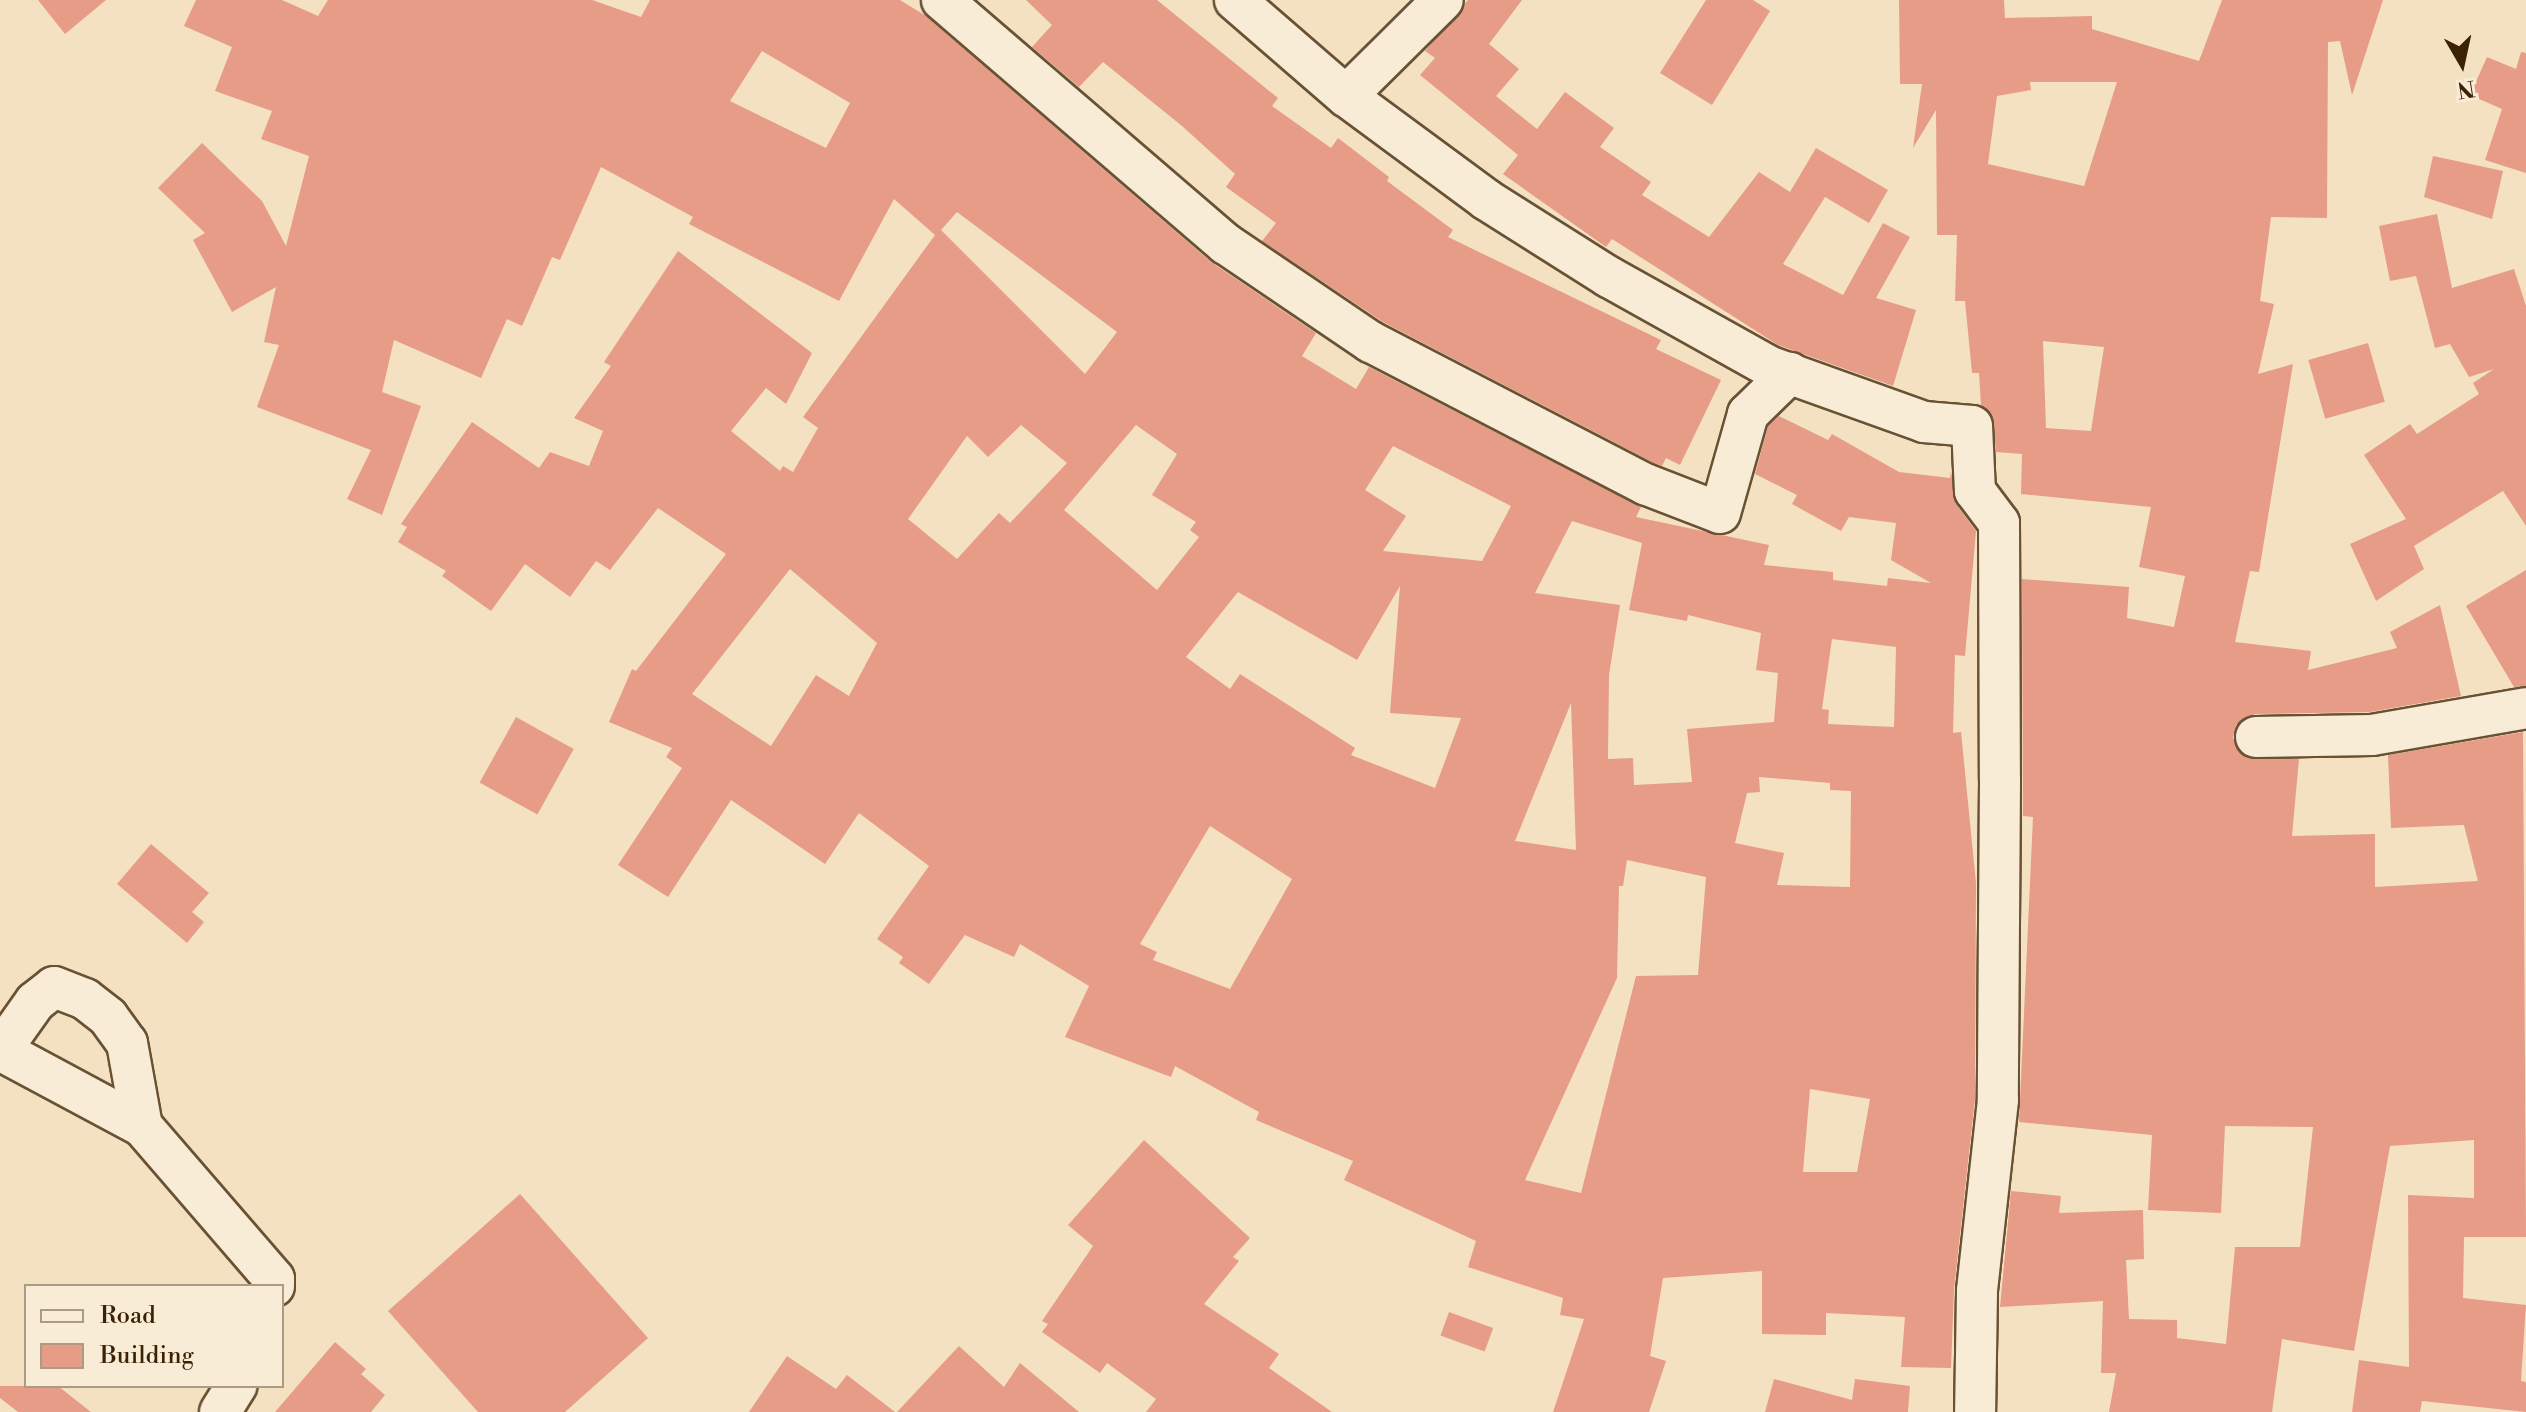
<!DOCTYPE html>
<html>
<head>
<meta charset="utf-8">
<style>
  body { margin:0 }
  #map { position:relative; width:2526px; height:1412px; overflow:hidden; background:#f4e1c1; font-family:"Libre Bodoni",serif }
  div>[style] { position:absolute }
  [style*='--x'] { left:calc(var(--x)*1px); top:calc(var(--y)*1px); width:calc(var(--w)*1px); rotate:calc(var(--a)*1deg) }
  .building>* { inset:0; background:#e69c87; transform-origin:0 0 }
  .roads { filter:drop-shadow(2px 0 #695234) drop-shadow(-2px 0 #695234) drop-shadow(0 2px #695234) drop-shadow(0 -2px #695234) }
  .street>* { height:40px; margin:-20px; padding:0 20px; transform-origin:20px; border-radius:20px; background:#f8ecd7 }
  span { translate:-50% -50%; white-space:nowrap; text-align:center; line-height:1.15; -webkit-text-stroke:8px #f8ecd7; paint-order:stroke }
  .legend { position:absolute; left:24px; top:1284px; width:260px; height:104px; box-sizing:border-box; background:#f8ecd7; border:2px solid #ac9b83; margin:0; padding:10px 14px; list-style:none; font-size:24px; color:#3b2205 }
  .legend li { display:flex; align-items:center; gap:16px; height:40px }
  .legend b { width:40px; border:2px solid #ac9b83 }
  .north { position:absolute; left:2422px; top:24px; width:80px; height:80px; -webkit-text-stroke:6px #f8ecd7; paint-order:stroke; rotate:171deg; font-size:22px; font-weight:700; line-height:32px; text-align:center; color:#3b2205 }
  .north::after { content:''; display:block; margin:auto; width:28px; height:36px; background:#3b2205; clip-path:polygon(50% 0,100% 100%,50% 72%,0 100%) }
</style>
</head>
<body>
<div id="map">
  <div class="building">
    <div style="clip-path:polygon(38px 0,106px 0,65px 34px)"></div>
    <div style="clip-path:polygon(evenodd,196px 0,282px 0,318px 16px,328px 0,592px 0,641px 17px,650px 0,900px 0,926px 16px,1211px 262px,1316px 333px,1302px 356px,1356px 389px,1369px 367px,1641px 507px,1636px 517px,1769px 545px,1764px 565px,1833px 572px,1833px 580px,1887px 586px,1888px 578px,1931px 583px,1891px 560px,1896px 523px,1849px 517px,1841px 531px,1792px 504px,1797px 495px,1755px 474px,1768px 426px,1779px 416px,1828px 440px,1832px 434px,1899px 472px,1950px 478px,1951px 471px,1956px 504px,1976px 531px,1965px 656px,1955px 655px,1953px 733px,1961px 732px,1976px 883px,1975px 1099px,1954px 1289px,1951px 1368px,1901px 1367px,1905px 1317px,1826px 1313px,1826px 1335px,1762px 1334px,1762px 1271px,1663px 1278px,1650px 1356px,1666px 1361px,1649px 1412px,1553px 1412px,1584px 1319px,1560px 1315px,1563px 1298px,1468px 1267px,1476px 1241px,1344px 1180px,1353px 1161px,1256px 1120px,1259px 1112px,1175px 1066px,1171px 1077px,1065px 1037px,1089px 986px,1020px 944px,1014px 957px,965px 935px,929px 984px,899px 963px,903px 957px,877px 939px,929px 866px,859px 813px,825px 864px,731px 800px,668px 897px,618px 865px,682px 768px,666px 757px,672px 748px,609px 722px,632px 669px,636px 671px,726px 554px,658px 508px,610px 570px,596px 561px,570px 597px,525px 564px,491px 611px,442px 576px,446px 571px,398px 542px,407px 527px,401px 524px,472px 422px,539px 468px,550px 452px,589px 466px,603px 431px,574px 418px,611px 366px,604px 362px,678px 251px,812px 353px,786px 404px,766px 388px,731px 431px,780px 471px,783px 466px,793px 472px,818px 428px,803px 417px,935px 235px,894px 199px,839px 301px,689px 224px,693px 217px,601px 167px,560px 260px,552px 257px,522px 326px,507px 319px,481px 378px,394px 340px,382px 392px,421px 406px,382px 515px,347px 499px,371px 450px,257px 407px,279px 345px,264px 342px,276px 287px,232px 312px,193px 240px,205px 233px,158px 188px,202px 143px,262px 201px,286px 246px,309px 156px,261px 139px,272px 111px,215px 91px,232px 47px,184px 26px,196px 0,762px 51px,850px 103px,826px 148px,730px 101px,762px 51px,196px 0,957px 212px,1117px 332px,1085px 374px,941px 230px,957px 212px,196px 0,1021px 425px,1067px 463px,1010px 523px,999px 513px,957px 559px,908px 519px,967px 436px,988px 457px,1021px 425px,196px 0,1136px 425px,1177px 454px,1152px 495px,1196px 522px,1190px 530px,1199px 537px,1157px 590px,1064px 510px,1136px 425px,196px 0,1393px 446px,1511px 506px,1482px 561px,1383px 551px,1406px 516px,1365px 490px,1393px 446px,196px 0,1572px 521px,1642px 543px,1629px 610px,1687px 621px,1688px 615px,1761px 633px,1756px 670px,1778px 673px,1774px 722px,1687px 729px,1692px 782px,1634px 785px,1633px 758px,1608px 759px,1609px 675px,1620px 605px,1535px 593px,1572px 521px,196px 0,790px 569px,877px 643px,849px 696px,816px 675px,771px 746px,692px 694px,790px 569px,196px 0,1400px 586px,1390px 713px,1461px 718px,1435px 788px,1351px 755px,1355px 748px,1240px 674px,1230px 689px,1186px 657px,1238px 592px,1357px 660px,1400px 586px,196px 0,1832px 639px,1896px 647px,1894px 727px,1828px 724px,1829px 710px,1822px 709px,1832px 639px,196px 0,1571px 703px,1576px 850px,1515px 841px,1571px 703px,196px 0,1759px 777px,1830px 783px,1830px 790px,1851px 791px,1850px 887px,1777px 885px,1784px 853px,1735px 843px,1747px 793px,1760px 792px,1759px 777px,196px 0,1210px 826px,1292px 879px,1230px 989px,1153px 960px,1157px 952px,1140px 944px,1210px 826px,196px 0,1627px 860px,1706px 877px,1698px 975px,1636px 976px,1581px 1193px,1525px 1180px,1617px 978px,1619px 886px,1623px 886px,1627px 860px,196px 0,1810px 1089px,1870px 1099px,1857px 1172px,1803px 1172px,1810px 1089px)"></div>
    <div style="clip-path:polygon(1026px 0,1157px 0,1278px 98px,1272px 106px,1331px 148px,1338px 138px,1389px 177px,1387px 181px,1453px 230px,1448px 237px,1661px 340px,1656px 349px,1721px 380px,1680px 465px,1666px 458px,1662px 466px,1654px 463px,1383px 322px,1262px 241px,1276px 223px,1226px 187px,1235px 174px,1182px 126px,1103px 62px,1079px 87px,1032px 47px,1052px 25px)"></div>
    <div style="clip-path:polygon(1468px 0,1522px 0,1489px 44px,1519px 69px,1496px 96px,1537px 129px,1565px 92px,1614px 128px,1600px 147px,1651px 182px,1642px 195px,1709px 237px,1759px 172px,1790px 192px,1816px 148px,1888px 190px,1869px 223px,1825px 197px,1783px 264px,1843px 295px,1883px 223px,1910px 237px,1876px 298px,1916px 310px,1893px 386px,1778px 345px,1612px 239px,1606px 247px,1503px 174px,1518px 155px,1420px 75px,1435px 58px,1425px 51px)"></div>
    <div style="clip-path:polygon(1706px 0,1753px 0,1770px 11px,1712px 105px,1660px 73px)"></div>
    <div style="clip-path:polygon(evenodd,1899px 0,2004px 0,2005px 18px,2092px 16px,2092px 29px,2199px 61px,2222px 0,2383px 0,2352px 95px,2340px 41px,2328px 42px,2327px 218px,2271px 217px,2260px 301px,2274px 304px,2258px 374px,2293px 364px,2259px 572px,2250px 571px,2235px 642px,2311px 651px,2308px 670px,2397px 648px,2390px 632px,2440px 605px,2461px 696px,2370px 712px,2255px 714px,2236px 725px,2233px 738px,2246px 757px,2299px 759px,2292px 836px,2375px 834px,2375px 887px,2478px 881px,2464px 825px,2391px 828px,2388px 755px,2523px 732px,2526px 1237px,2464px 1237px,2463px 1298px,2526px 1305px,2521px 1381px,2526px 1382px,2526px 1412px,2422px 1401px,2420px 1412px,2352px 1412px,2359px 1360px,2409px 1367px,2408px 1195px,2474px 1198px,2474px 1140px,2390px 1146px,2354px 1351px,2282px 1339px,2272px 1412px,2109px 1412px,2116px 1373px,2101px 1373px,2103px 1301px,2000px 1307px,2011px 1191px,2061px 1196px,2059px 1213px,2143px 1210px,2144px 1259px,2126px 1260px,2129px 1319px,2177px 1320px,2177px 1338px,2226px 1344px,2235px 1247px,2300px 1247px,2313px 1127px,2225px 1126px,2221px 1213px,2148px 1210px,2152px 1135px,2019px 1122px,2033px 817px,2023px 816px,2022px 579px,2129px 587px,2127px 618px,2174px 627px,2185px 576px,2139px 567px,2151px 507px,2021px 494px,2022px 454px,1996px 452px,1992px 415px,1981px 405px,1979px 373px,1972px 373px,1965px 301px,1955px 301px,1957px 235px,1937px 235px,1936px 110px,1913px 148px,1922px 84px,1900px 84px,1899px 0,2030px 82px,2117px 82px,2084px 186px,1988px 164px,1997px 96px,2031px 90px,2030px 82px,1899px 0,2043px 341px,2104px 347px,2091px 431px,2046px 428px,2043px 341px)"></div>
    <div style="clip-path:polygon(2521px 52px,2526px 53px,2526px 173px,2485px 160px,2502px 109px,2470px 95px,2487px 57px,2516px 69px)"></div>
    <div style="clip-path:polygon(2433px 156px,2503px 171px,2492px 219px,2424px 197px)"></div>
    <div style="clip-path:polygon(2437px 214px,2452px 288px,2514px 269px,2526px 306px,2526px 526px,2503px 491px,2414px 546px,2424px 569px,2376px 601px,2350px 544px,2406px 519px,2364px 455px,2410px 424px,2417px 434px,2479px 394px,2473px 383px,2494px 369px,2469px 377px,2450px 344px,2435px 348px,2416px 276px,2390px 281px,2379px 226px)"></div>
    <div style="left:2368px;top:343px;width:61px;height:62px;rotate:74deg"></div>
    <div style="clip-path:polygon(2526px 570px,2526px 686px,2514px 687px,2466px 606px)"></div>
    <div style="left:516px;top:717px;width:66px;height:75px;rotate:29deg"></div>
    <div style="clip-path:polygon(151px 844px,209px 893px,192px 912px,204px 922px,187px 943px,117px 884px)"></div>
    <div style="clip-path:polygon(1144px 1140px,1250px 1238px,1233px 1257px,1239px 1261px,1204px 1304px,1279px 1354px,1269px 1368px,1332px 1412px,1146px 1412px,1156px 1399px,1107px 1363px,1100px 1373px,1042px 1332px,1048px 1324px,1042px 1321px,1093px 1246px,1068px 1225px)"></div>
    <div style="clip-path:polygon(520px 1194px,648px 1338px,565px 1412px,478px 1412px,388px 1311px)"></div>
    <div style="left:1449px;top:1312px;width:47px;height:25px;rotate:20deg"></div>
    <div style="clip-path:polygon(335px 1342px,366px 1369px,361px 1374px,385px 1395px,371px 1412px,275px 1412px)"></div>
    <div style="clip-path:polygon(959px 1346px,1004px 1387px,1020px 1363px,1079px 1412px,897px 1412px)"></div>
    <div style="clip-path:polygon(787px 1356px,836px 1389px,847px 1375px,895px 1412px,749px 1412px)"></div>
    <div style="clip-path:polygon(1774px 1379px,1852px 1400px,1855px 1379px,1910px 1386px,1908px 1412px,1765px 1412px)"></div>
    <div style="clip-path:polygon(0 1386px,58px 1386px,91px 1412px,18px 1412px,0 1398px)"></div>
  </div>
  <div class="roads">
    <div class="street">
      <div style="--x:942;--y:0;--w:374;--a:40.7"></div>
      <div style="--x:1226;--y:244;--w:175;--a:34.1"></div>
      <div style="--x:1371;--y:342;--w:309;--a:27.4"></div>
      <div style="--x:1645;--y:484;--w:80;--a:21.1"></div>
      <div style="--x:1720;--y:513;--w:103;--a:-74.2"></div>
      <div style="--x:1748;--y:414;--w:59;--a:-44.3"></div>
      <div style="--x:1235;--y:0;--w:147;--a:40.9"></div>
      <div style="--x:1346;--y:96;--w:175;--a:36.4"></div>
      <div style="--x:1487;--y:200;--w:144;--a:32.3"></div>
      <div style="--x:1609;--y:277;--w:182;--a:29.2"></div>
      <div style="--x:1768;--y:366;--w:166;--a:19.7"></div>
      <div style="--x:1924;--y:422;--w:48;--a:4.8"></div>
      <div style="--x:1972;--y:426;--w:65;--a:87.4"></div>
      <div style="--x:1975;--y:491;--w:40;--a:53"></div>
      <div style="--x:1999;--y:523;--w:257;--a:89.8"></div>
      <div style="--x:2000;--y:780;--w:320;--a:90.4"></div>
      <div style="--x:1998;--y:1100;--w:192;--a:96.3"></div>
      <div style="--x:1977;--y:1291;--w:121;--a:90.9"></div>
      <div style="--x:1346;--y:96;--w:136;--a:-44.7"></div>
      <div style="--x:2256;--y:737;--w:116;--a:-1"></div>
      <div style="--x:2372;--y:735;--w:156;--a:-9.9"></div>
      <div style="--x:0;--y:1050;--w:161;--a:28.2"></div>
      <div style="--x:142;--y:1126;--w:202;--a:49.2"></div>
      <div style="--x:274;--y:1279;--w:7;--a:90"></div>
      <div style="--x:1;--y:1050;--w:59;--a:-54.7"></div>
      <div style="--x:35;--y:1002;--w:24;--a:-38"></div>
      <div style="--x:54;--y:987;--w:33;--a:21"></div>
      <div style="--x:85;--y:999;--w:29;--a:38"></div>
      <div style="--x:108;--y:1017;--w:32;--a:54"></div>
      <div style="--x:127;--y:1043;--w:84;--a:79.8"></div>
      <div style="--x:220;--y:1412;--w:31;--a:-58"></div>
    </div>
  </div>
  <ul class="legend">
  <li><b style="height:10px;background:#f8ecd7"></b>Road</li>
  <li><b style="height:22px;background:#e69c87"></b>Building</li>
  </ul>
  <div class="north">N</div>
</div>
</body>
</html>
